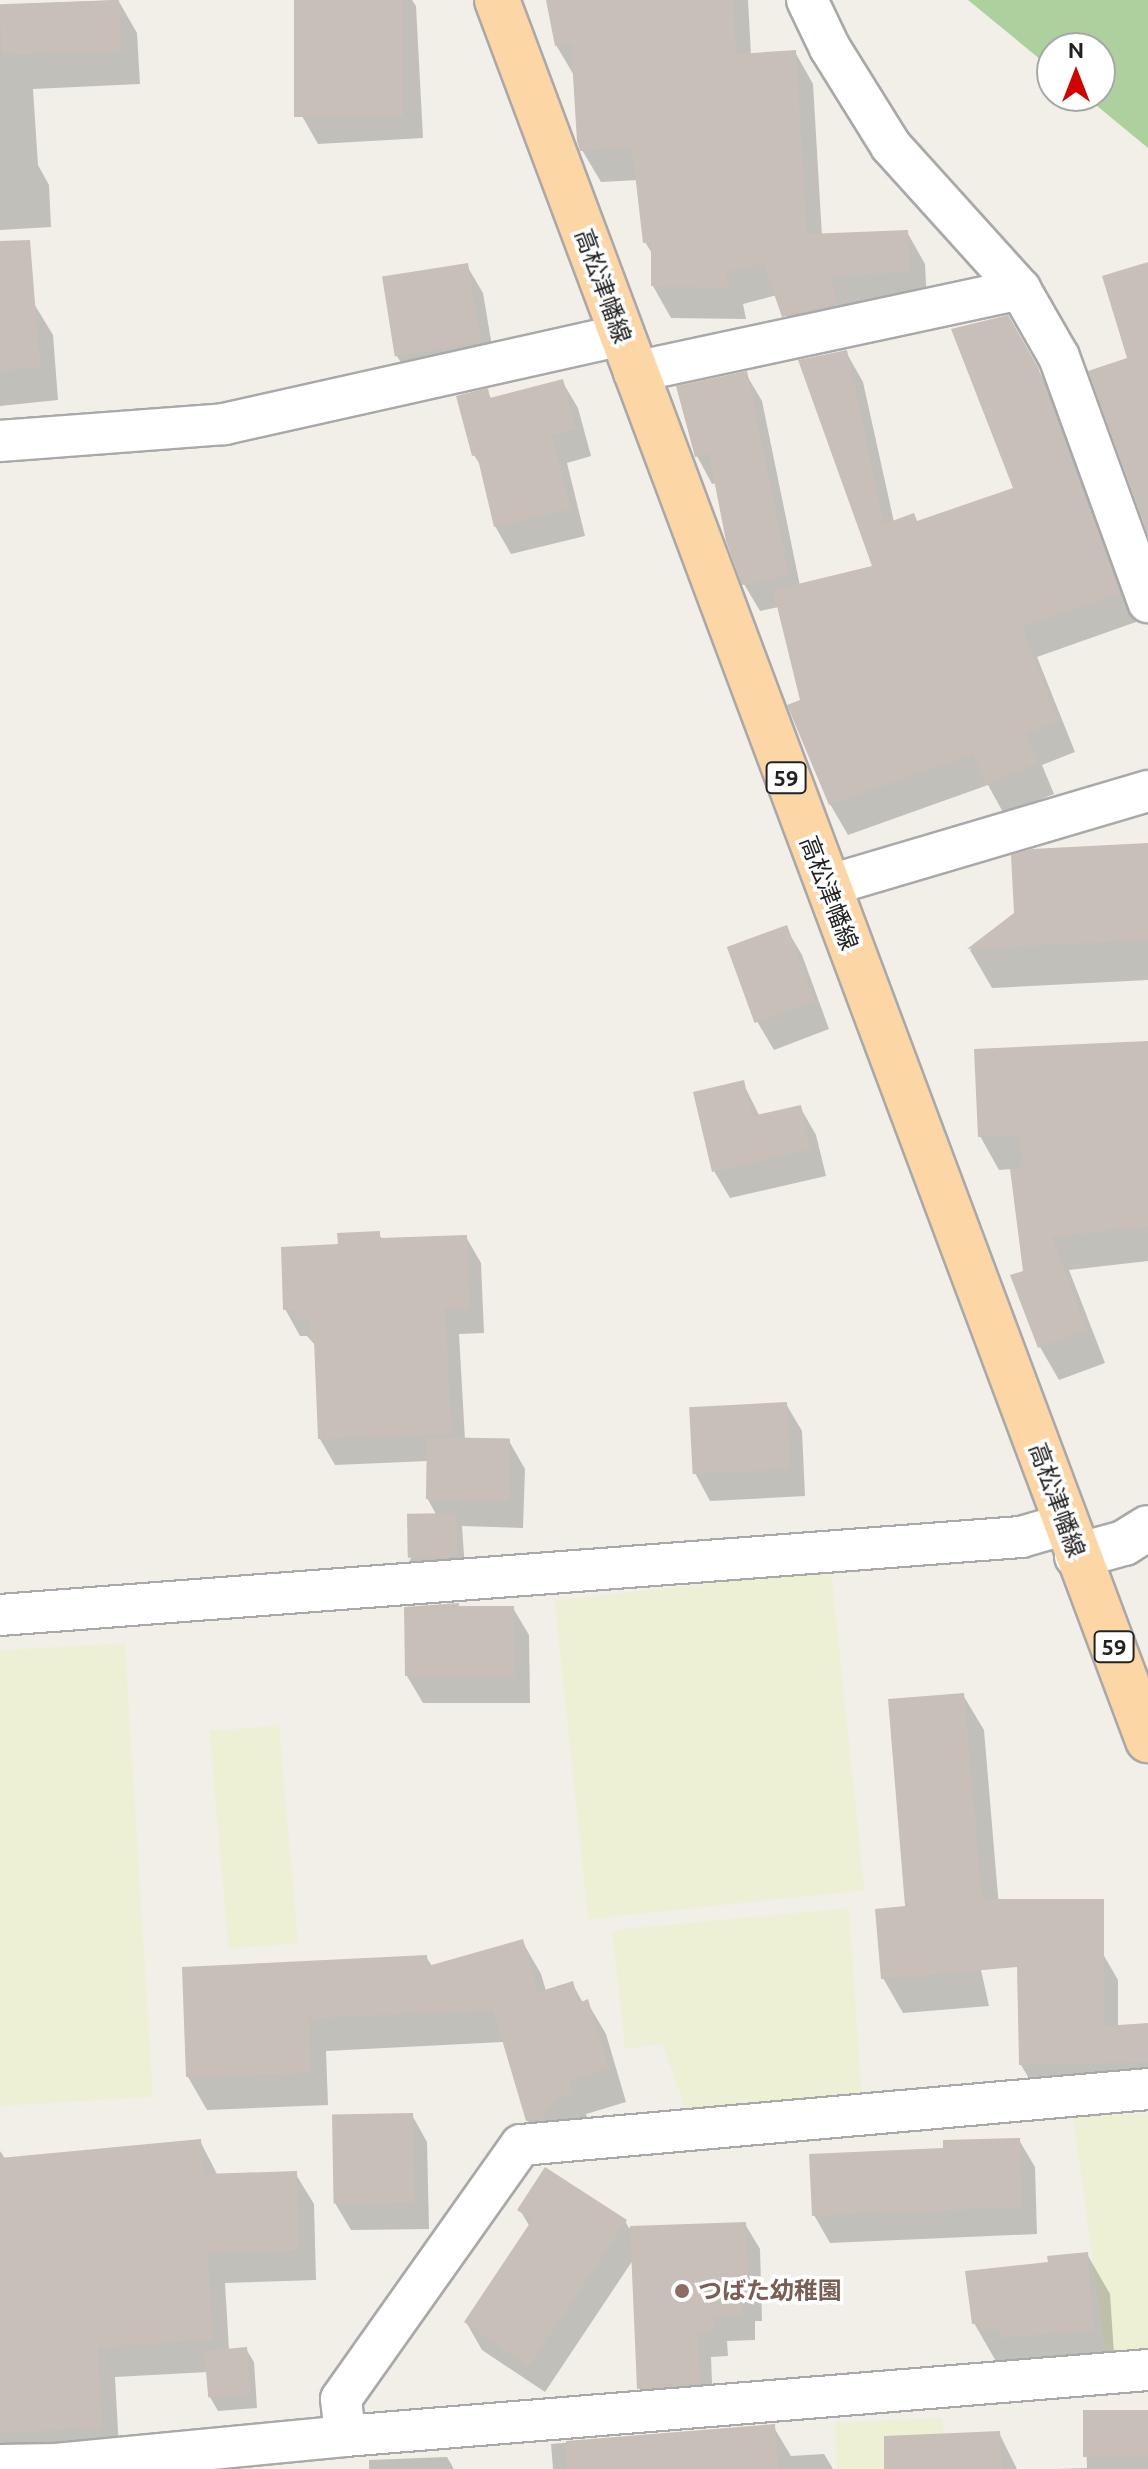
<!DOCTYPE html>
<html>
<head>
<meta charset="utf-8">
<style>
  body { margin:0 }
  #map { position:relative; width:1148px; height:2469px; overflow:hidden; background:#f2efe9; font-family:Ubuntu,"Noto Sans JP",sans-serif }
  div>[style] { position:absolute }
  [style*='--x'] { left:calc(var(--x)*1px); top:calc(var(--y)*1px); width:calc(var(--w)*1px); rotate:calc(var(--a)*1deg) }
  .farmland>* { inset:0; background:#eef0d5; transform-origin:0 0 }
  .forest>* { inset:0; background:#add19e }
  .shadow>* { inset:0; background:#0003 }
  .building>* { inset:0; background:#c7bfb8; transform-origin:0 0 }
  .roads { filter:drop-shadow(2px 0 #a9a9a9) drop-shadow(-2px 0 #a9a9a9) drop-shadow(0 2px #a9a9a9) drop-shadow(0 -2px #a9a9a9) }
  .minor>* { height:40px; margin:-20px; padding:0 20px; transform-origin:20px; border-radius:20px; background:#fff }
  .tertiary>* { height:44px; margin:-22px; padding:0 22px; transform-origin:22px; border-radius:22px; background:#fff }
  .primary>* { height:44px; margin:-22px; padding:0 22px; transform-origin:22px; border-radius:22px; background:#fcd6a4 }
  .dots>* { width:22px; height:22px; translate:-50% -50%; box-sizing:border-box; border:4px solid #fff; border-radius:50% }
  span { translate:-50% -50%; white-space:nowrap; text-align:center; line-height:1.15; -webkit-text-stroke:7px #fff; paint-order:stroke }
  .shield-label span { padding:2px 6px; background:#fff; border:2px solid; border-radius:6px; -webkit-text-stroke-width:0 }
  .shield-label { font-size:22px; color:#222; font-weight:700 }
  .street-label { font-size:24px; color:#222 }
  .education-label { font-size:24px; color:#785e54; font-weight:700 }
  .left { translate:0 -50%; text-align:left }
  .north { position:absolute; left:1036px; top:32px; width:80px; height:80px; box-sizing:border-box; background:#fff; border:2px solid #a7a7a7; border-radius:50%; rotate:0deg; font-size:22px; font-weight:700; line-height:32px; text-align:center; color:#222 }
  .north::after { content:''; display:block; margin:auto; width:28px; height:36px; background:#d40000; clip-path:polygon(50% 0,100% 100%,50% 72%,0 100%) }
</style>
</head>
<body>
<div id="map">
  <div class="farmland">
    <div style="left:831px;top:1571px;width:321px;height:278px;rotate:84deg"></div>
    <div style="clip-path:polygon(125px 1643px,153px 2097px,0 2106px,0 1650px)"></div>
    <div style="left:279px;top:1725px;width:219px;height:70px;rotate:85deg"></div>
    <div style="clip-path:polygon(849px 1908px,862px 2096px,686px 2110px,662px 2044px,625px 2049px,612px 1930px)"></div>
    <div style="clip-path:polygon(1148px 2114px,1148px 2352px,1106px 2358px,1073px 2116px)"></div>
    <div style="left:943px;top:2418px;width:51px;height:108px;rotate:88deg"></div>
  </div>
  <div class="forest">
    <div style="clip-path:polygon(968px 0,1148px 0,1148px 148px,1085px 96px,1100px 96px,1100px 48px,1052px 48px,1052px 69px)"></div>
  </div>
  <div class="shadow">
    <div style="clip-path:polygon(118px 0,137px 33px,140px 84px,33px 89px,38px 165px,49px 185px,51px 227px,0 230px,0 5px)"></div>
    <div style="clip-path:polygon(296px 0,412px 0,416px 6px,423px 138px,318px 144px,302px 116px)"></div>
    <div style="clip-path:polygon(548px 0,748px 0,751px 55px,795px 52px,813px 84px,822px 236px,907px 232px,925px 264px,927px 304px,803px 348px,777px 295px,743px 304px,746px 319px,671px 318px,653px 286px,653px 255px,645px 242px,638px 180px,601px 182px,582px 150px,575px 77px,556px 45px)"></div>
    <div style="clip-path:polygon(467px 266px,483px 293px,496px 370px,413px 383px,397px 356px,384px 279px)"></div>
    <div style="clip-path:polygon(33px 302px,53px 335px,58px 400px,0 406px,0 304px)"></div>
    <div style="clip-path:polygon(1007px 317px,1055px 399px,1136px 622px,1037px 657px,1075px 752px,1042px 765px,1054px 794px,1004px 814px,988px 785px,848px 835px,830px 804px,779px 607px,760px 611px,744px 584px,717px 483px,712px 484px,697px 456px,746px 374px,762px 401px,800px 586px,874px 568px,846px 352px,863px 382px,894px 522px,918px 523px,1016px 489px)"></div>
    <div style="clip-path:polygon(562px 381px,578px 408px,591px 456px,567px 463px,585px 536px,511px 554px,495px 526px,482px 468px,474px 455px,487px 391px,492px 400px)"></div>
    <div style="clip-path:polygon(1148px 848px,1148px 980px,992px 988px,970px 950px,1016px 914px)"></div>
    <div style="clip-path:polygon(786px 928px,802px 955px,829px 1029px,774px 1050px,758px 1023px,730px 949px)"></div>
    <div style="clip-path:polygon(1148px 1043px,1148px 1261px,1069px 1270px,1105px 1363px,1059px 1380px,1040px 1347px,1025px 1272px,1012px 1169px,999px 1170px,980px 1136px)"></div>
    <div style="clip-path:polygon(743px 1083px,760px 1117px,800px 1107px,816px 1135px,826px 1176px,730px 1198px,714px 1171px)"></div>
    <div style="clip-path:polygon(378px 1233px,383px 1240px,466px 1237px,481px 1263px,484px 1333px,459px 1334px,465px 1440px,509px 1441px,525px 1469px,523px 1528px,462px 1526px,465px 1570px,417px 1574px,410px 1560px,437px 1516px,427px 1498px,428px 1461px,335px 1465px,320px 1439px,315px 1345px,307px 1336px,300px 1336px,285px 1309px,340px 1246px)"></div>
    <div style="clip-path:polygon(786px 1404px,802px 1431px,805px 1496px,710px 1501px,695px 1473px)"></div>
    <div style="clip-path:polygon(460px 1608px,513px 1608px,529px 1635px,530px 1703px,423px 1703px,407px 1676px)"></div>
    <div style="clip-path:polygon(963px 1695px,984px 1730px,1003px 1955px,979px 1961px,989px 2006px,903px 2013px,883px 1978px,907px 1908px)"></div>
    <div style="clip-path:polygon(522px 1941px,541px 1974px,546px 1991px,572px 1983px,583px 2003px,587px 2002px,606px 2034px,626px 2102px,586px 2114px,590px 2127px,547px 2154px,528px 2121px,503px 2042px,326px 2051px,328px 2105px,207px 2110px,188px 2077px,426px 1957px,432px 1966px)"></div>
    <div style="clip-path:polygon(1103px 1954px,1118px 1980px,1118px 2027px,1148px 2025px,1148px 2087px,1036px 2090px,1021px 2065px)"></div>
    <div style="clip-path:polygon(412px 2115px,427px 2142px,429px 2229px,351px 2230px,335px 2203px)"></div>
    <div style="clip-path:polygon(1019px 2140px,1035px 2167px,1037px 2234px,830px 2243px,814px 2215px,945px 2150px)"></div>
    <div style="clip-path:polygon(200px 2141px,218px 2176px,295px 2173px,314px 2204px,316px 2280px,225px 2283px,229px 2350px,246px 2349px,254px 2362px,257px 2408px,218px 2411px,210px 2397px,208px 2372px,115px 2377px,120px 2467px,0 2469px,0 2151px,6px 2160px)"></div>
    <div style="clip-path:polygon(520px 2210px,625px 2221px,629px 2228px,745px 2224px,760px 2249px,762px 2321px,755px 2321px,755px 2340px,727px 2341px,728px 2356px,711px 2357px,713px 2408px,654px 2413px,639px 2388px,633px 2260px,545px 2392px,482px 2350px,466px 2322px,530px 2227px)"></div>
    <div style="clip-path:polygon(1087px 2254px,1110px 2294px,1115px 2369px,997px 2363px,974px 2323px,1050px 2264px)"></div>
    <div style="clip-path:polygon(1148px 2412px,1148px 2469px,1054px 2469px,1087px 2468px,1085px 2415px)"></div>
    <div style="clip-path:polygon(773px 2426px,791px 2456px,824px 2454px,833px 2469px,553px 2469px,551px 2444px)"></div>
    <div style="clip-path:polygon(999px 2433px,1017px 2469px,952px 2469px)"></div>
    <div style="clip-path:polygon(447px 2457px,454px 2469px,369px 2469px,369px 2460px)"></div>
  </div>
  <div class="building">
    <div style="left:119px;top:0;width:51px;height:119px;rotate:88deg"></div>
    <div style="left:294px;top:0;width:109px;height:117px"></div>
    <div style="clip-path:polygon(546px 0,733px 0,736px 54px,796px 50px,807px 234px,908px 230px,910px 272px,831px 276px,837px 305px,782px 317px,763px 262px,726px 272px,730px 288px,651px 286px,651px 242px,643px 243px,632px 148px,580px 151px,577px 141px,571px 43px,555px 46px)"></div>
    <div style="clip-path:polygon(30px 240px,40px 367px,0 371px,0 241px)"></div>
    <div style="clip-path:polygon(1148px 262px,1148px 535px,1088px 371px,1127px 358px,1102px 276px)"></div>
    <div style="left:468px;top:263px;width:81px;height:87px;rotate:81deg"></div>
    <div style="clip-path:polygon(1008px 315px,1038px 367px,1120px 593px,1022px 626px,1059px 721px,1026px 734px,1038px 763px,985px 785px,973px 754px,829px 805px,787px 705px,800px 700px,773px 590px,872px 566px,798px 360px,847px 350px,884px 524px,914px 513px,917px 521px,1013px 488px,951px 329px)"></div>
    <div style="clip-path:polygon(747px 371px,789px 575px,742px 585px,726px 541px,709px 454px,695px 457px,676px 386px)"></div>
    <div style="clip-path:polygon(563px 379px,576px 429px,552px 435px,571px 509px,494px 527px,477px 455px,472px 456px,456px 396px,488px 388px,490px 398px)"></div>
    <div style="clip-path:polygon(1148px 843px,1148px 940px,967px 949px,1014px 913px,1011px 855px,1032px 849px)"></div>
    <div style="left:787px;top:925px;width:81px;height:64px;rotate:70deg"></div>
    <div style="clip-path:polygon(1148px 1041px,1148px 1226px,1052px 1237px,1087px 1330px,1038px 1348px,1010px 1275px,1023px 1271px,1010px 1169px,1023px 1166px,1019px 1135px,978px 1137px,974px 1049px)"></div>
    <div style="clip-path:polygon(744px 1080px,752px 1116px,801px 1105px,811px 1149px,712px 1172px,693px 1092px)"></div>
    <div style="clip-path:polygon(380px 1231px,380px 1238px,467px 1235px,470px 1308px,445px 1308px,452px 1434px,318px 1439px,314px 1340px,310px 1340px,309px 1319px,296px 1320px,295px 1310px,283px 1310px,281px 1247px,338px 1244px,337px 1233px)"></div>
    <div style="left:787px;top:1402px;width:67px;height:98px;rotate:87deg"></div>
    <div style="left:427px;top:1437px;width:83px;height:62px;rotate:1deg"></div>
    <div style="left:457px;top:1513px;width:44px;height:50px;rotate:89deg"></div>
    <div style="clip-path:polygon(459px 1603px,459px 1606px,514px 1606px,515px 1676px,405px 1676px,404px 1607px)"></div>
    <div style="clip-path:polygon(964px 1693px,982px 1899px,1104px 1899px,1104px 2026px,1148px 2023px,1148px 2062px,1019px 2065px,1017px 1967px,881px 1979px,875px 1909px,905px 1906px,888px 1699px)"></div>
    <div style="clip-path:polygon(523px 1939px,538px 1992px,573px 1981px,579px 2003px,588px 1999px,609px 2069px,569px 2081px,573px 2094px,555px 2100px,541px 2120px,526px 2121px,493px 2009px,309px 2019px,311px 2073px,186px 2077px,182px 1967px,427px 1955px,428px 1966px)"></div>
    <div style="left:413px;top:2113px;width:89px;height:81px;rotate:89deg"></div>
    <div style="clip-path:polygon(1020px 2138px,1022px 2207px,812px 2216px,809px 2154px,943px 2148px,943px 2140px)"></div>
    <div style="clip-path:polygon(201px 2139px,204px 2174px,297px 2171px,299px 2250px,208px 2252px,213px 2340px,98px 2347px,102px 2428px,0 2433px,0 2158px)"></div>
    <div style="clip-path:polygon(545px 2167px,627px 2220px,529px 2366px,464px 2322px,532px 2220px,517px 2210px)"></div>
    <div style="clip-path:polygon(746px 2222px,749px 2296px,742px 2296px,742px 2315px,714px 2316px,714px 2332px,698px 2333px,700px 2384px,637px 2389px,630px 2226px)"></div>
    <div style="clip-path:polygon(1088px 2252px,1094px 2330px,1001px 2338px,1000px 2329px,980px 2331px,980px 2324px,972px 2324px,965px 2271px,1048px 2262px,1047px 2256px)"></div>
    <div style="left:247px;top:2347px;width:47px;height:43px;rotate:85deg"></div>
    <div style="left:1148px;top:2410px;width:47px;height:65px;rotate:90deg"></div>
    <div style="clip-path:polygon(775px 2424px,778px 2469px,567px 2469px,566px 2441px)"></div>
    <div style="clip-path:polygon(1000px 2431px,1002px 2469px,884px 2469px,884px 2436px)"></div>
  </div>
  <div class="roads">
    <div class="minor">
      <div style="--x:807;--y:0;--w:53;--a:64.4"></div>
      <div style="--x:830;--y:48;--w:115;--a:58.1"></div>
      <div style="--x:891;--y:146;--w:193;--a:47.9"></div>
      <div style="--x:1020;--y:289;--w:78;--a:60.2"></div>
      <div style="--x:1059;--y:357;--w:261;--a:70"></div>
      <div style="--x:634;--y:372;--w:395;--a:-12.1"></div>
      <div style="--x:0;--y:441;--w:225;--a:-4.3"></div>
      <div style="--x:224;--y:424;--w:408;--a:-12.6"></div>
      <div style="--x:827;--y:886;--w:335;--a:-16.5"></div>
      <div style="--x:0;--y:1615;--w:1024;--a:-4.37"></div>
      <div style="--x:1021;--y:1537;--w:47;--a:-16.1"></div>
      <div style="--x:345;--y:2436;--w:37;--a:-96"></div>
      <div style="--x:341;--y:2399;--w:311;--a:-54.7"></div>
      <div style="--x:521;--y:2145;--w:629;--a:-5.1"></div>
      <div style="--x:0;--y:2465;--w:56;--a:-1"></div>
      <div style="--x:56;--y:2464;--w:290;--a:-5.5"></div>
      <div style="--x:345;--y:2436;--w:806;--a:-4.7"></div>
    </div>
    <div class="tertiary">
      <div style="--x:1077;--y:1556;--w:49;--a:-15.5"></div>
      <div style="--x:1124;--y:1543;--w:28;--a:-32"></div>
    </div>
    <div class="primary">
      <div style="--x:497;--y:0;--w:1858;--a:69.49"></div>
    </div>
  </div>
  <div class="dots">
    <div style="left:682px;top:2291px;background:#8d6e63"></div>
  </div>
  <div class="shield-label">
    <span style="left:786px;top:778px">59</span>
    <span style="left:1114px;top:1647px">59</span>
  </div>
  <div class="street-label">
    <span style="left:603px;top:286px;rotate:70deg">高松津幡線</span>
    <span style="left:829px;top:893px;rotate:69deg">高松津幡線</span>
    <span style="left:1057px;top:1500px;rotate:70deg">高松津幡線</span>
  </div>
  <div class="education-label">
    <span class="left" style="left:698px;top:2291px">つばた幼稚園</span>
  </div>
  <div class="north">N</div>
</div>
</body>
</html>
